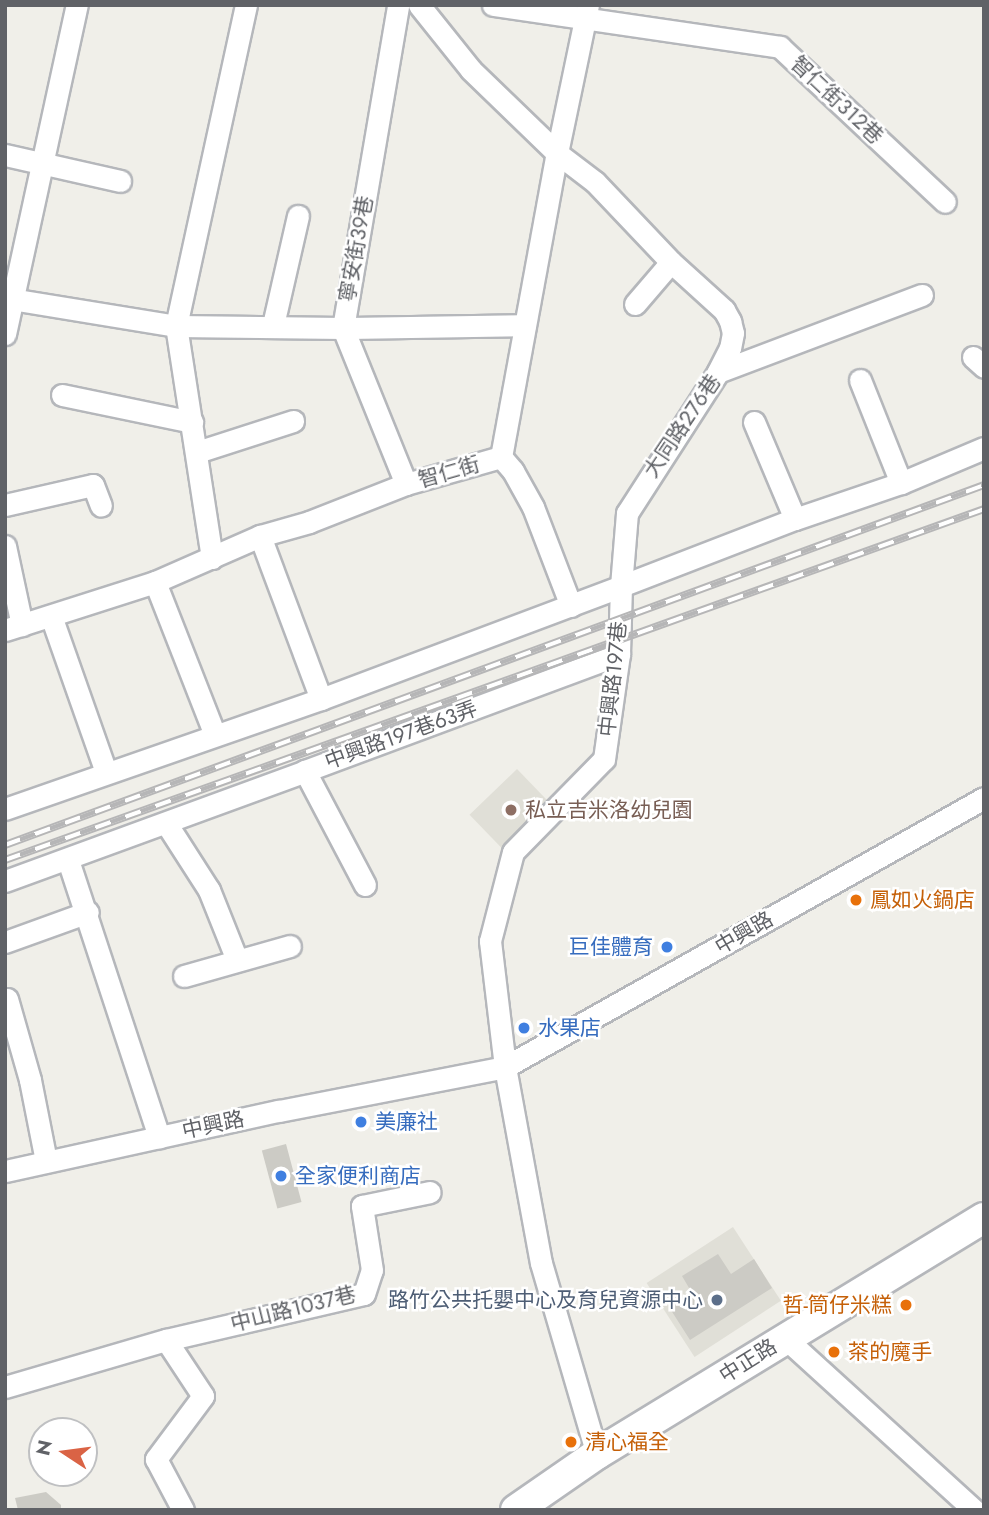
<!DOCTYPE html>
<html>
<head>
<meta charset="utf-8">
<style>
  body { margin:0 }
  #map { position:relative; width:989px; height:1515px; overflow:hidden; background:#f0efe9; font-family:Jost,"Noto Sans TC",sans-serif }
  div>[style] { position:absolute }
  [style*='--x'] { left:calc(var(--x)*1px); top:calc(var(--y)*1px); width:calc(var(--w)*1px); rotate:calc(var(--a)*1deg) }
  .education>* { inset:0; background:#e0dfd7; transform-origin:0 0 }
  .building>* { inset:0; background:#cccbc5; transform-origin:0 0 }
  .roads { filter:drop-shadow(2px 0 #b5b7bb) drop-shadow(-2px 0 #b5b7bb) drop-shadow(0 2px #b5b7bb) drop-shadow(0 -2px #b5b7bb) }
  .street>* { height:21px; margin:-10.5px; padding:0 10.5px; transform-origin:10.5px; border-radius:10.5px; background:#fff }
  .secondary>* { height:30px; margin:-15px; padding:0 15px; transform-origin:15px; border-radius:15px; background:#fff }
  .rail>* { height:8px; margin-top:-4px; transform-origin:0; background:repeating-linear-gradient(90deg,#fff 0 16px,#b6b6b7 0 32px); box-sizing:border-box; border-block:2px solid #b6b6b7 }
  .dots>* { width:19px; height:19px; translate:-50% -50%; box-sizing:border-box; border:4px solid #fff; border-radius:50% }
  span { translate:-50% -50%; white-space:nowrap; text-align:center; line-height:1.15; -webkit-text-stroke:5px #fff; paint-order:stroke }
  .street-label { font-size:21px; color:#606267 }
  .education-label { font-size:21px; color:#785e54 }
  .left { translate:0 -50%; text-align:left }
  .food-label { font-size:21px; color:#c56008 }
  .right { translate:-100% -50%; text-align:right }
  .shop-label { font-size:21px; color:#366cbe }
  .service-label { font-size:21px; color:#4e5e75 }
  .frame { position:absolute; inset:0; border:7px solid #606267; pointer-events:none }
  .north { position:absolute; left:28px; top:1417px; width:70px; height:70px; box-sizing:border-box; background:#fff; border:2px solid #bfc0c2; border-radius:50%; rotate:283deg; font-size:19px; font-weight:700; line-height:28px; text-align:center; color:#606267 }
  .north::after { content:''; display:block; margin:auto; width:24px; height:32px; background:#da6345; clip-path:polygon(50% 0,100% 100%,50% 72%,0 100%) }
</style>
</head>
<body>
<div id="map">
  <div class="education">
    <div style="left:517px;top:769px;width:49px;height:66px;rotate:46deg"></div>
    <div style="left:733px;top:1227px;width:88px;height:103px;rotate:57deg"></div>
  </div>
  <div class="building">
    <div style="left:286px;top:1144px;width:60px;height:25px;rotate:75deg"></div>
    <div style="clip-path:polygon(718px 1254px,731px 1274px,754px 1259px,772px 1288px,690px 1340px,669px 1307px,692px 1293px,682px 1276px)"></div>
    <div style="clip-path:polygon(46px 1492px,61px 1505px,61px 1510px,18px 1510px,15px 1498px)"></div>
  </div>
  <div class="roads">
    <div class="street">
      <div style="--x:419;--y:5;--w:83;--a:51.3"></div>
      <div style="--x:471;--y:70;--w:120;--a:44"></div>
      <div style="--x:557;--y:153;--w:48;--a:37.3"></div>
      <div style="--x:595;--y:182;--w:110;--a:46.5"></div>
      <div style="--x:671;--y:262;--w:72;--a:42.2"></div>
      <div style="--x:724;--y:310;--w:13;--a:61"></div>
      <div style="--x:730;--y:321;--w:12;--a:76"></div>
      <div style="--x:733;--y:333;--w:15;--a:101"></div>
      <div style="--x:730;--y:348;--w:27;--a:117"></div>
      <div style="--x:718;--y:372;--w:168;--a:122.8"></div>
      <div style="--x:627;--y:513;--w:73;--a:94.7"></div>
      <div style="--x:621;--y:586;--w:186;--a:-21.1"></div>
      <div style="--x:795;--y:519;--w:112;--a:-18.8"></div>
      <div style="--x:901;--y:483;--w:90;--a:-22.9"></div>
      <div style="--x:493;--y:5;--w:290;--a:8.3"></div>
      <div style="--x:780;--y:47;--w:226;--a:43.2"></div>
      <div style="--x:5;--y:155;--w:118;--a:12.7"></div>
      <div style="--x:5;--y:298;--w:173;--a:9.3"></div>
      <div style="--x:176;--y:326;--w:167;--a:0.7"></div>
      <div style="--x:343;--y:328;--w:328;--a:-80.3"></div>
      <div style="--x:635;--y:304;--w:55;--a:-49.4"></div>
      <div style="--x:273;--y:325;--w:112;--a:-77.1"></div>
      <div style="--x:5;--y:334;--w:337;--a:-77.7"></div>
      <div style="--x:973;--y:357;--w:15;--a:42"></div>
      <div style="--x:718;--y:372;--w:218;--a:-20.7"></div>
      <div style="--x:860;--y:380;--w:111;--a:68.3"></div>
      <div style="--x:62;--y:395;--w:133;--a:11.7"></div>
      <div style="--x:754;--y:422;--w:105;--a:67.1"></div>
      <div style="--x:197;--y:452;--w:101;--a:-17.9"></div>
      <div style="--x:501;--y:457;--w:18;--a:49"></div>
      <div style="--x:513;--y:471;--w:41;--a:60.9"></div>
      <div style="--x:533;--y:507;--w:106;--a:69"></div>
      <div style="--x:406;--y:484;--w:168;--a:-112"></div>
      <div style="--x:343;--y:328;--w:182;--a:-0.9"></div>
      <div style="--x:5;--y:505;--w:90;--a:-12.8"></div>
      <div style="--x:93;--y:485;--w:22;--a:69"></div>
      <div style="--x:260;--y:536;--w:174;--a:69.5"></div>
      <div style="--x:5;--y:546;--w:81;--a:77.9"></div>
      <div style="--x:212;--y:558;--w:235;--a:-98.8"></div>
      <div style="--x:176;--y:326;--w:329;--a:-77.7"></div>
      <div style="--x:155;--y:582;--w:164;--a:68.6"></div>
      <div style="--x:51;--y:616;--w:165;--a:70.6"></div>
      <div style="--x:5;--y:630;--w:157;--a:-17.7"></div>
      <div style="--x:155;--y:582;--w:115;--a:-23.7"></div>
      <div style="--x:260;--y:536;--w:51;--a:-15.9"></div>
      <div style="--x:309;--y:522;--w:104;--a:-21.4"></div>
      <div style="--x:406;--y:484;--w:99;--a:-15.9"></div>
      <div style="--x:501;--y:457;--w:309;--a:-79.6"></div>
      <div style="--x:557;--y:153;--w:151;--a:-78.2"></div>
      <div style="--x:5;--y:809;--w:335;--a:-19.2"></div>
      <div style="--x:321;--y:699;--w:321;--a:-20.6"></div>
      <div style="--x:621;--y:586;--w:68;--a:91.7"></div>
      <div style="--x:619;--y:654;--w:106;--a:98.1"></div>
      <div style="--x:604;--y:759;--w:130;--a:134.4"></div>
      <div style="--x:513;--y:852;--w:92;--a:104.5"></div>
      <div style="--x:490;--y:941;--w:127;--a:83.2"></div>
      <div style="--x:505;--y:1067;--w:199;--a:79.6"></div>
      <div style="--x:541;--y:1263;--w:199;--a:73.7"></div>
      <div style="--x:166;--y:823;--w:80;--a:57.3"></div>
      <div style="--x:209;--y:890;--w:75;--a:68.2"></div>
      <div style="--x:68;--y:860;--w:292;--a:71.8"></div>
      <div style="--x:5;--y:881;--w:320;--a:-20.1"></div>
      <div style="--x:365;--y:885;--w:129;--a:-117.8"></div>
      <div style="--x:305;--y:771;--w:335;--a:-20.4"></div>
      <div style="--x:5;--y:942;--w:88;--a:-19.9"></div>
      <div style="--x:184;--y:976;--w:110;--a:-15.8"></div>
      <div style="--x:7;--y:999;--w:84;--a:74.1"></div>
      <div style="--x:30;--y:1080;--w:83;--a:78.8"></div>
      <div style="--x:5;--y:1171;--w:280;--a:-12.4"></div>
      <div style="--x:279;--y:1111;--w:230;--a:-11"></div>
      <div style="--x:505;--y:1067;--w:549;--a:-29.32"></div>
      <div style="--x:785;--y:1338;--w:256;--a:42.3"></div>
      <div style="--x:166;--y:1340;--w:67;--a:56.5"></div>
      <div style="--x:203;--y:1396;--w:79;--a:126.7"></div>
      <div style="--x:156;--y:1459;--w:58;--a:62.1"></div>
      <div style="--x:5;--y:1387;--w:168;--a:-16.3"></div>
      <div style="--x:166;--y:1340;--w:203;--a:-13.1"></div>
      <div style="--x:364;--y:1294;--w:25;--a:-72"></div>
      <div style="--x:372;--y:1270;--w:65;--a:-98.9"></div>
      <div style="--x:362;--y:1206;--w:69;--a:-11.6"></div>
    </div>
    <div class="secondary">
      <div style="--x:516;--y:1510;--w:98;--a:-34.7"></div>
      <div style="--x:597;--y:1454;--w:453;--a:-31.4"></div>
    </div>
  </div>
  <div class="rail">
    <div style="--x:5;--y:845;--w:1043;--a:-20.19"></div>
    <div style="--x:5;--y:860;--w:1040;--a:-19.72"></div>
  </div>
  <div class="dots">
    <div style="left:511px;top:810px;background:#8d6e63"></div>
    <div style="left:856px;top:900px;background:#e8710a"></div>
    <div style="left:667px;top:947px;background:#3f7fe0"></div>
    <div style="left:524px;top:1028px;background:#3f7fe0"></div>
    <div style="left:361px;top:1122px;background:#3f7fe0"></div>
    <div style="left:281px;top:1176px;background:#3f7fe0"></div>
    <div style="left:717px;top:1300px;background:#5c6f8a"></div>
    <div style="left:906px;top:1305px;background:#e8710a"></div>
    <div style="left:834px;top:1352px;background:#e8710a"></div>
    <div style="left:571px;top:1442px;background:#e8710a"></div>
  </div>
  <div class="street-label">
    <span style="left:837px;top:100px;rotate:43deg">智仁街312巷</span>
    <span style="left:356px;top:249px;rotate:-80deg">寧安街39巷</span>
    <span style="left:682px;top:426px;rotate:-56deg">大同路276巷</span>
    <span style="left:449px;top:472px;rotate:-16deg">智仁街</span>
    <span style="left:613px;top:679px;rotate:-84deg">中興路197巷</span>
    <span style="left:401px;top:735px;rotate:-20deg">中興路197巷63弄</span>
    <span style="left:744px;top:933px;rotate:-30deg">中興路</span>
    <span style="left:213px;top:1125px;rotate:-12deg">中興路</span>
    <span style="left:293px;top:1309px;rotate:-14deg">中山路1037巷</span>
    <span style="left:748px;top:1361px;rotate:-32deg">中正路</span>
  </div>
  <div class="education-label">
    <span class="left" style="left:525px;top:810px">私立吉米洛幼兒園</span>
  </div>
  <div class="food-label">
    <span class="left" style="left:870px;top:900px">鳳如火鍋店</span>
    <span class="right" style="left:892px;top:1305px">哲-筒仔米糕</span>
    <span class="left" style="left:848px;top:1352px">茶的魔手</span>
    <span class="left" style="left:585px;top:1442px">清心福全</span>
  </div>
  <div class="shop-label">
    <span class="right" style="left:653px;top:947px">巨佳體育</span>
    <span class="left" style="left:538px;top:1028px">水果店</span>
    <span class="left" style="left:375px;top:1122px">美廉社</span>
    <span class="left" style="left:295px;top:1176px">全家便利商店</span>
  </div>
  <div class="service-label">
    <span class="right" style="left:703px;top:1300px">路竹公共托嬰中心及育兒資源中心</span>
  </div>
  <div class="frame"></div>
  <div class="north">N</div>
</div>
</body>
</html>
